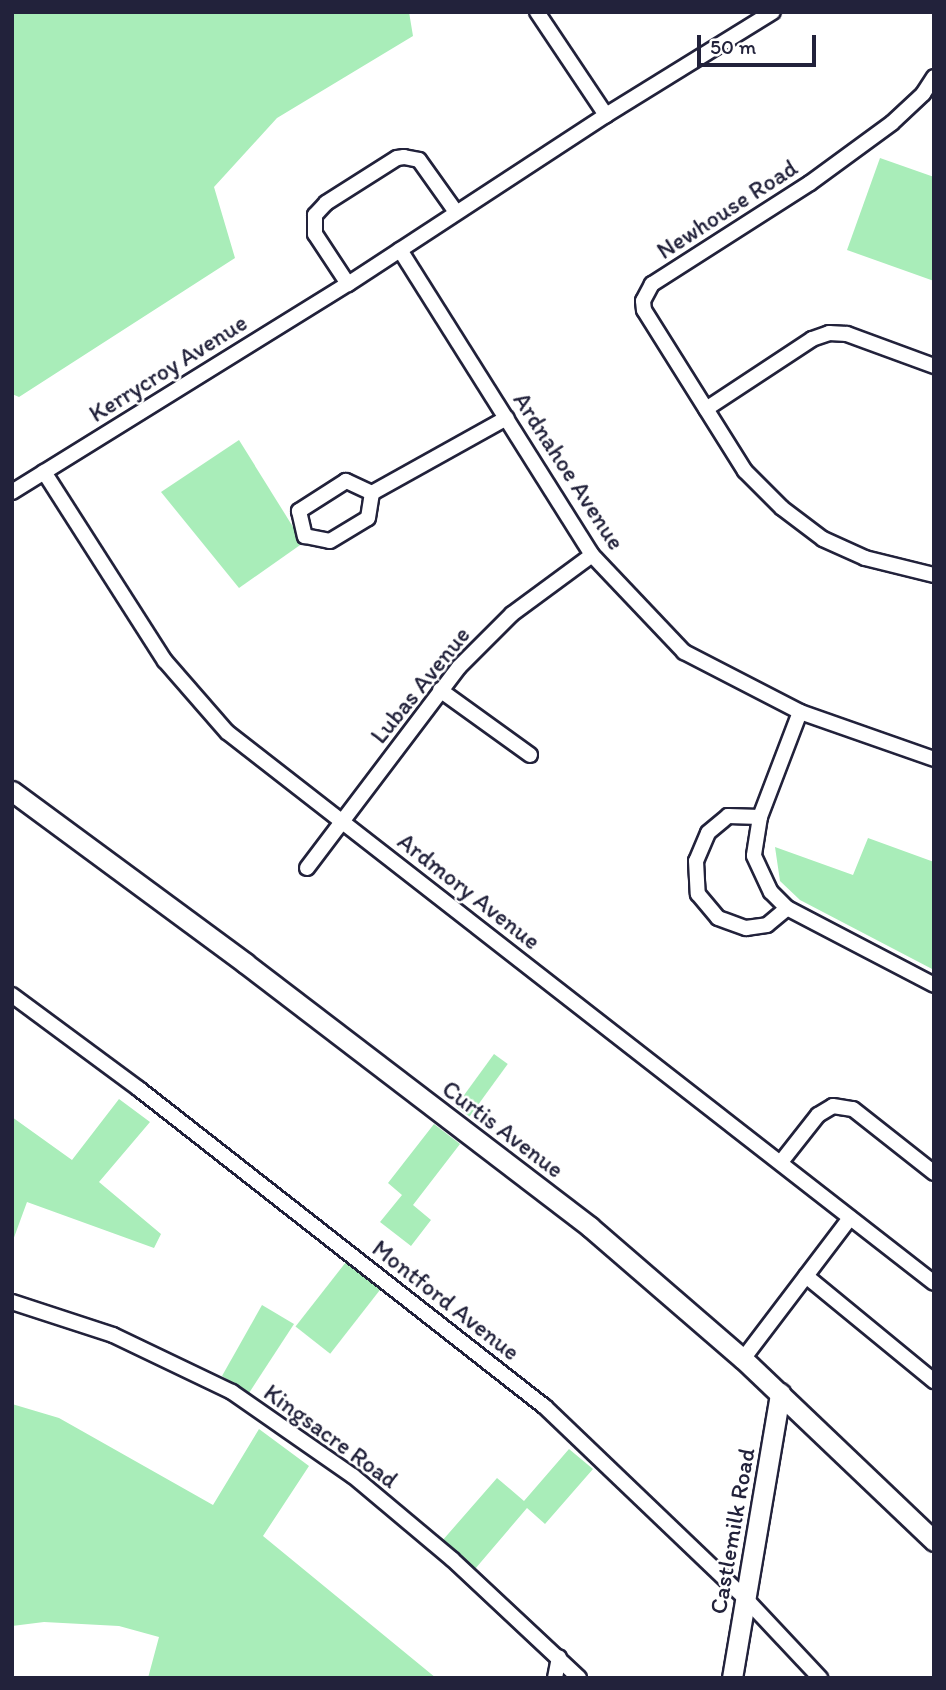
<!DOCTYPE html>
<html>
<head>
<meta charset="utf-8">
<style>
  body { margin:0 }
  #map { position:relative; width:946px; height:1690px; overflow:hidden; background:#fff; font-family:Itim,sans-serif }
  div>[style] { position:absolute }
  [style*='--x'] { left:calc(var(--x)*1px); top:calc(var(--y)*1px); width:calc(var(--w)*1px); rotate:calc(var(--a)*1deg) }
  .green>* { inset:0; background:#a9edb9; transform-origin:0 0 }
  .roads { filter:drop-shadow(2px 0 #22223b) drop-shadow(-2px 0 #22223b) drop-shadow(0 2px #22223b) drop-shadow(0 -2px #22223b) }
  .street>* { height:14px; margin:-7px; padding:0 7px; transform-origin:7px; border-radius:7px; background:#fff }
  .secondary>* { height:19px; margin:-9.5px; padding:0 9.5px; transform-origin:9.5px; border-radius:9.5px; background:#fff }
  span { translate:-50% -50%; white-space:nowrap; text-align:center; line-height:1.15; -webkit-text-stroke:5px #fff; paint-order:stroke }
  .street-label { font-size:24px; color:#22223b }
  .frame { position:absolute; inset:0; border:14px solid #22223b; pointer-events:none }
  .scale { position:absolute; left:697px; top:35px; width:119px; height:32px; box-sizing:border-box; border:4px solid #22223b; border-top:0; padding-left:9px; font-size:21px; line-height:24px; white-space:nowrap; color:#22223b; -webkit-text-stroke:5px #fff; paint-order:stroke }
</style>
</head>
<body>
<div id="map">
  <div class="green">
    <div style="clip-path:polygon(12px 12px,409px 12px,413px 36px,277px 118px,214px 187px,235px 258px,19px 397px,12px 394px)"></div>
    <div style="clip-path:polygon(880px 158px,934px 177px,934px 281px,847px 250px)"></div>
    <div style="clip-path:polygon(239px 440px,303px 543px,239px 588px,161px 492px)"></div>
    <div style="clip-path:polygon(868px 838px,934px 862px,934px 970px,800px 900px,780px 881px,775px 847px,853px 875px)"></div>
    <div style="left:494px;top:1054px;width:17px;height:65px;rotate:36deg"></div>
    <div style="clip-path:polygon(119px 1099px,150px 1122px,99px 1182px,161px 1234px,154px 1248px,27px 1202px,12px 1243px,12px 1117px,72px 1160px)"></div>
    <div style="clip-path:polygon(434px 1124px,460px 1144px,413px 1205px,431px 1220px,411px 1246px,380px 1222px,402px 1195px,388px 1183px)"></div>
    <div style="left:346px;top:1262px;width:44px;height:82px;rotate:38deg"></div>
    <div style="clip-path:polygon(262px 1305px,294px 1324px,249px 1393px,222px 1376px)"></div>
    <div style="clip-path:polygon(12px 1404px,59px 1418px,213px 1505px,259px 1429px,309px 1466px,263px 1536px,436px 1678px,148px 1678px,159px 1637px,119px 1626px,44px 1622px,12px 1626px)"></div>
    <div style="clip-path:polygon(569px 1449px,593px 1469px,545px 1524px,527px 1508px,475px 1569px,442px 1541px,497px 1478px,524px 1501px)"></div>
  </div>
  <div class="roads">
    <div class="street">
      <div style="--x:537;--y:12;--w:124;--a:56.2"></div>
      <div style="--x:934;--y:77;--w:20;--a:123"></div>
      <div style="--x:923;--y:94;--w:42;--a:136.9"></div>
      <div style="--x:892;--y:123;--w:102;--a:143.8"></div>
      <div style="--x:810;--y:183;--w:188;--a:147.4"></div>
      <div style="--x:652;--y:284;--w:19;--a:118"></div>
      <div style="--x:643;--y:301;--w:9;--a:84"></div>
      <div style="--x:644;--y:310;--w:190;--a:57.9"></div>
      <div style="--x:745;--y:471;--w:52;--a:45"></div>
      <div style="--x:782;--y:508;--w:51;--a:37.1"></div>
      <div style="--x:823;--y:539;--w:46;--a:24.3"></div>
      <div style="--x:865;--y:558;--w:71;--a:13.8"></div>
      <div style="--x:400;--y:250;--w:360;--a:57.8"></div>
      <div style="--x:592;--y:555;--w:134;--a:46.5"></div>
      <div style="--x:684;--y:652;--w:131;--a:27.3"></div>
      <div style="--x:800;--y:712;--w:142;--a:19.3"></div>
      <div style="--x:348;--y:284;--w:60;--a:-123.4"></div>
      <div style="--x:315;--y:234;--w:19;--a:-90"></div>
      <div style="--x:315;--y:215;--w:16;--a:-47"></div>
      <div style="--x:326;--y:203;--w:84;--a:-32.4"></div>
      <div style="--x:397;--y:158;--w:7;--a:-8"></div>
      <div style="--x:404;--y:157;--w:15;--a:11"></div>
      <div style="--x:419;--y:160;--w:64;--a:54.6"></div>
      <div style="--x:706;--y:409;--w:127;--a:-33.4"></div>
      <div style="--x:812;--y:339;--w:18;--a:-19"></div>
      <div style="--x:829;--y:333;--w:18;--a:3"></div>
      <div style="--x:847;--y:334;--w:93;--a:20.2"></div>
      <div style="--x:44;--y:472;--w:224;--a:57.4"></div>
      <div style="--x:165;--y:661;--w:94;--a:48.9"></div>
      <div style="--x:227;--y:732;--w:896;--a:37.93"></div>
      <div style="--x:12;--y:492;--w:395;--a:-31.8"></div>
      <div style="--x:348;--y:284;--w:308;--a:-33.2"></div>
      <div style="--x:606;--y:115;--w:196;--a:-31.7"></div>
      <div style="--x:372;--y:493;--w:29;--a:-155"></div>
      <div style="--x:346;--y:481;--w:56;--a:147.4"></div>
      <div style="--x:299;--y:511;--w:26;--a:77"></div>
      <div style="--x:305;--y:536;--w:25;--a:11"></div>
      <div style="--x:330;--y:541;--w:44;--a:-31.2"></div>
      <div style="--x:368;--y:518;--w:25;--a:-81"></div>
      <div style="--x:372;--y:493;--w:154;--a:-29.1"></div>
      <div style="--x:440;--y:690;--w:111;--a:35.8"></div>
      <div style="--x:800;--y:712;--w:112;--a:110.9"></div>
      <div style="--x:760;--y:817;--w:39;--a:99"></div>
      <div style="--x:754;--y:856;--w:40;--a:65"></div>
      <div style="--x:771;--y:892;--w:23;--a:45"></div>
      <div style="--x:787;--y:908;--w:166;--a:27.6"></div>
      <div style="--x:760;--y:817;--w:32;--a:-178"></div>
      <div style="--x:728;--y:816;--w:26;--a:140"></div>
      <div style="--x:708;--y:833;--w:30;--a:113"></div>
      <div style="--x:696;--y:861;--w:33;--a:87"></div>
      <div style="--x:698;--y:894;--w:31;--a:50"></div>
      <div style="--x:718;--y:918;--w:30;--a:20"></div>
      <div style="--x:746;--y:928;--w:21;--a:-8"></div>
      <div style="--x:767;--y:925;--w:26;--a:-40"></div>
      <div style="--x:307;--y:868;--w:252;--a:-52.9"></div>
      <div style="--x:459;--y:667;--w:75;--a:-45"></div>
      <div style="--x:512;--y:614;--w:99;--a:-36.4"></div>
      <div style="--x:12;--y:995;--w:158;--a:36.5"></div>
      <div style="--x:139;--y:1089;--w:516;--a:38.07"></div>
      <div style="--x:545;--y:1407;--w:277;--a:43.7"></div>
      <div style="--x:745;--y:1598;--w:110;--a:46.8"></div>
      <div style="--x:781;--y:1162;--w:60;--a:-51.8"></div>
      <div style="--x:818;--y:1115;--w:17;--a:-31"></div>
      <div style="--x:833;--y:1106;--w:20;--a:9"></div>
      <div style="--x:853;--y:1109;--w:103;--a:38.3"></div>
      <div style="--x:806;--y:1276;--w:166;--a:39.4"></div>
      <div style="--x:12;--y:1302;--w:106;--a:18.1"></div>
      <div style="--x:113;--y:1335;--w:132;--a:25.6"></div>
      <div style="--x:232;--y:1392;--w:147;--a:34.8"></div>
      <div style="--x:353;--y:1476;--w:129;--a:40"></div>
      <div style="--x:452;--y:1559;--w:174;--a:43.1"></div>
      <div style="--x:743;--y:1359;--w:177;--a:-52.8"></div>
      <div style="--x:555;--y:1678;--w:21;--a:-79"></div>
    </div>
    <div class="secondary">
      <div style="--x:12;--y:791;--w:290;--a:36.4"></div>
      <div style="--x:245;--y:963;--w:434;--a:37.4"></div>
      <div style="--x:590;--y:1227;--w:202;--a:40.8"></div>
      <div style="--x:743;--y:1359;--w:264;--a:43.6"></div>
      <div style="--x:732;--y:1678;--w:289;--a:-80.4"></div>
    </div>
  </div>
  <div class="street-label">
    <span style="left:727px;top:209px;rotate:-33deg">Newhouse Road</span>
    <span style="left:168px;top:368px;rotate:-32deg">Kerrycroy Avenue</span>
    <span style="left:569px;top:471px;rotate:57deg">Ardnahoe Avenue</span>
    <span style="left:420px;top:685px;rotate:-51deg">Lubas Avenue</span>
    <span style="left:469px;top:891px;rotate:38deg">Ardmory Avenue</span>
    <span style="left:503px;top:1129px;rotate:37deg">Curtis Avenue</span>
    <span style="left:446px;top:1300px;rotate:38deg">Montford Avenue</span>
    <span style="left:331px;top:1436px;rotate:36deg">Kingsacre Road</span>
    <span style="left:732px;top:1531px;rotate:-80deg">Castlemilk Road</span>
  </div>
  <div class="frame"></div>
  <div class="scale">50 m</div>
</div>
</body>
</html>
